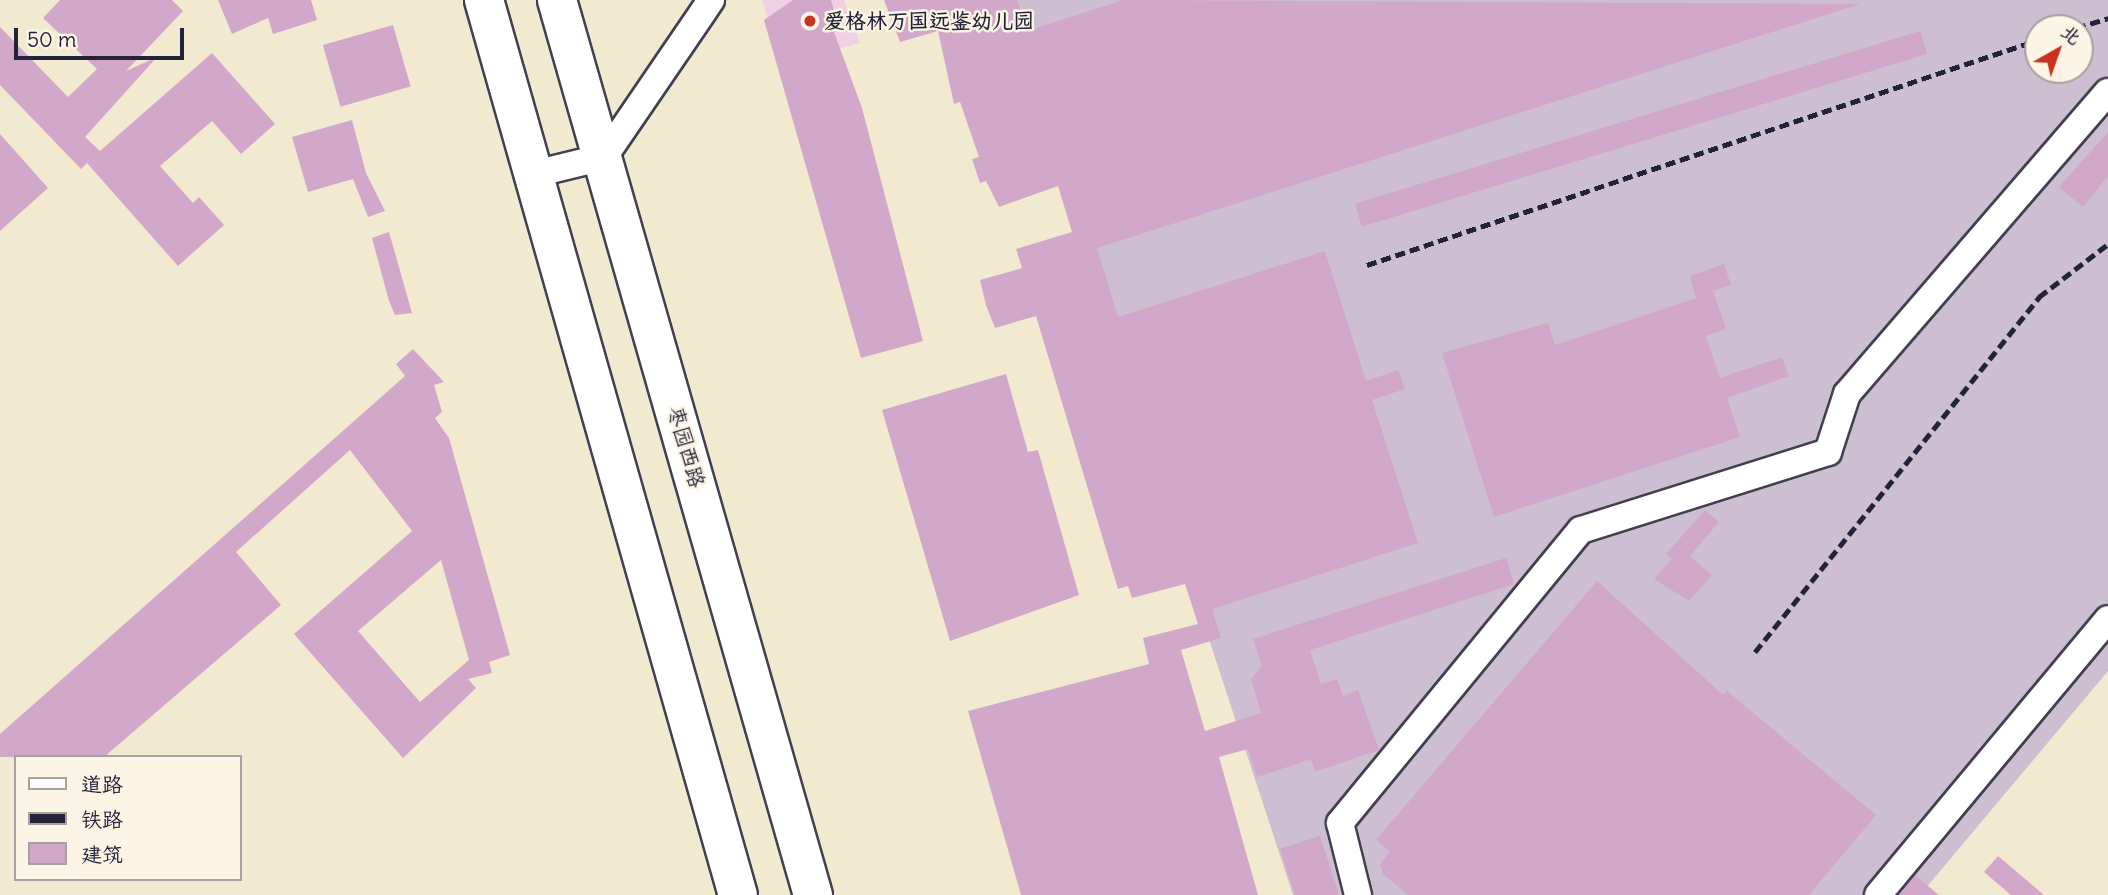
<!DOCTYPE html>
<html>
<head>
<meta charset="utf-8">
<style>
  body { margin:0 }
  #map { position:relative; width:2108px; height:895px; overflow:hidden; background:#f2ead0; font-family:Delius,"LXGW WenKai TC",sans-serif }
  div>[style] { position:absolute }
  [style*='--x'] { left:calc(var(--x)*1px); top:calc(var(--y)*1px); width:calc(var(--w)*1px); rotate:calc(var(--a)*1deg) }
  .built>* { inset:0; background:#f0d0e4 }
  .industrial>* { inset:0; background:#cebed1 }
  .building>* { inset:0; background:#d1a8c9; transform-origin:0 0 }
  .roads { filter:drop-shadow(2px 0 #414051) drop-shadow(-2px 0 #414051) drop-shadow(0 2px #414051) drop-shadow(0 -2px #414051) }
  .street>* { height:26px; margin:-13px; padding:0 13px; transform-origin:13px; border-radius:13px; background:#fff }
  .primary>* { height:38px; margin:-19px; padding:0 19px; transform-origin:19px; border-radius:19px; background:#fff }
  .rail>* { height:5px; margin-top:-2.5px; transform-origin:0; background:repeating-linear-gradient(90deg,#22223b 0 10px,transparent 0 15px) }
  .dots>* { width:19px; height:19px; translate:-50% -50%; box-sizing:border-box; border:4px solid #fcf5e5; border-radius:50% }
  span { translate:-50% -50%; white-space:nowrap; text-align:center; line-height:1.15; -webkit-text-stroke:5px #fcf5e5; paint-order:stroke }
  .poi-label { font-size:21px; color:#22223b; font-weight:700 }
  .left { translate:0 -50%; text-align:left }
  .street-label { font-size:21px; color:#22223b }
  .legend { position:absolute; left:14px; top:755px; width:228px; height:126px; box-sizing:border-box; background:#fcf5e5; border:2px solid #a5a1a1; margin:0; padding:9px 12px; list-style:none; font-size:21px; color:#22223b }
  .legend li { display:flex; align-items:center; gap:14px; height:35px }
  .legend b { width:35px; border:2px solid #a5a1a1 }
  .north { position:absolute; left:2024px; top:14px; width:70px; height:70px; box-sizing:border-box; background:#fcf5e5; border:2px solid #a5a1a1; border-radius:50%; rotate:40deg; font-size:19px; font-weight:700; line-height:28px; text-align:center; color:#22223b }
  .north::after { content:''; display:block; margin:auto; width:24px; height:32px; background:#c8321e; clip-path:polygon(50% 0,100% 100%,50% 72%,0 100%) }
  .scale { position:absolute; left:14px; top:28px; width:170px; height:32px; box-sizing:border-box; border:4px solid #22223b; border-top:0; padding-left:9px; font-size:21px; line-height:24px; white-space:nowrap; color:#22223b; -webkit-text-stroke:5px #fcf5e5; paint-order:stroke }
</style>
</head>
<body>
<div id="map">
  <div class="built">
    <div style="clip-path:polygon(762px 0,844px 0,860px 43px,782px 65px)"></div>
  </div>
  <div class="industrial">
    <div style="clip-path:polygon(evenodd,999px 0,2108px 0,2108px 671px,1920px 895px,1293px 895px,999px 0,2038px 28px,2080px 28px,2080px 70px,2038px 70px,2038px 28px)"></div>
  </div>
  <div class="building">
    <div style="clip-path:polygon(60px 0,172px 0,183px 11px,126px 71px,157px 57px,85px 137px,100px 151px,212px 53px,275px 124px,241px 154px,212px 121px,160px 166px,193px 203px,199px 197px,224px 225px,178px 266px,87px 163px,81px 169px,0 85px,0 27px,68px 97px,97px 69px,43px 18px)"></div>
    <div style="clip-path:polygon(218px 0,311px 0,317px 20px,273px 34px,268px 18px,232px 34px)"></div>
    <div style="clip-path:polygon(793px 0,831px 0,837px 22px,831px 24px,862px 108px,923px 341px,861px 358px,764px 20px)"></div>
    <div style="clip-path:polygon(884px 0,1017px 0,1027px 31px,1123px 0,1860px 4px,1097px 248px,1118px 317px,1325px 251px,1366px 381px,1398px 370px,1405px 389px,1372px 400px,1418px 543px,1212px 609px,1221px 638px,1181px 650px,1205px 731px,1261px 713px,1251px 679px,1262px 666px,1253px 639px,1506px 558px,1514px 584px,1310px 650px,1321px 684px,1337px 679px,1343px 696px,1358px 690px,1379px 750px,1315px 772px,1311px 759px,1257px 777px,1248px 749px,1219px 757px,1258px 895px,1021px 895px,968px 711px,1149px 664px,1143px 638px,1198px 624px,1185px 584px,1132px 598px,1128px 586px,1118px 589px,1036px 316px,995px 328px,986px 305px,980px 280px,1022px 268px,1016px 249px,1072px 232px,1058px 186px,999px 207px,986px 181px,980px 183px,972px 159px,979px 157px,960px 102px,954px 104px,938px 31px,900px 42px)"></div>
    <div style="left:393px;top:25px;width:64px;height:73px;rotate:74deg"></div>
    <div style="left:1920px;top:31px;width:24px;height:591px;rotate:73deg"></div>
    <div style="clip-path:polygon(352px 120px,366px 173px,385px 211px,368px 217px,353px 179px,308px 192px,292px 137px)"></div>
    <div style="clip-path:polygon(2108px 132px,2108px 176px,2083px 207px,2059px 187px)"></div>
    <div style="clip-path:polygon(0 134px,48px 188px,0 231px)"></div>
    <div style="clip-path:polygon(389px 232px,412px 313px,395px 315px,389px 301px,372px 238px)"></div>
    <div style="clip-path:polygon(1724px 264px,1731px 285px,1713px 291px,1726px 329px,1706px 336px,1720px 378px,1782px 357px,1789px 376px,1727px 398px,1740px 437px,1494px 517px,1442px 353px,1548px 323px,1555px 345px,1696px 298px,1690px 276px)"></div>
    <div style="clip-path:polygon(evenodd,413px 349px,444px 382px,434px 385px,442px 412px,435px 418px,449px 438px,510px 655px,489px 662px,492px 673px,468px 679px,476px 688px,403px 758px,294px 634px,412px 531px,350px 450px,236px 552px,281px 605px,104px 757px,0 757px,0 734px,405px 376px,396px 364px,413px 349px,441px 560px,469px 660px,420px 702px,358px 631px,441px 560px)"></div>
    <div style="clip-path:polygon(1006px 374px,1028px 452px,1038px 450px,1079px 595px,950px 641px,882px 410px)"></div>
    <div style="clip-path:polygon(1705px 510px,1719px 522px,1690px 556px,1712px 575px,1689px 601px,1654px 579px,1672px 559px,1666px 554px)"></div>
    <div style="clip-path:polygon(1597px 581px,1723px 695px,1727px 691px,1876px 815px,1809px 895px,1408px 895px,1383px 874px,1380px 864px,1390px 852px,1376px 840px)"></div>
    <div style="clip-path:polygon(1320px 836px,1339px 895px,1295px 895px,1280px 849px)"></div>
    <div style="clip-path:polygon(1998px 856px,2044px 895px,2011px 895px,1984px 872px)"></div>
    <div style="clip-path:polygon(1915px 875px,1939px 895px,1899px 895px)"></div>
  </div>
  <div class="roads">
    <div class="street">
      <div style="--x:534;--y:174;--w:72;--a:-13.7"></div>
      <div style="--x:604;--y:157;--w:190;--a:-55.7"></div>
      <div style="--x:1358;--y:895;--w:74;--a:-104"></div>
      <div style="--x:1340;--y:823;--w:379;--a:-50.6"></div>
      <div style="--x:1581;--y:530;--w:259;--a:-17.5"></div>
      <div style="--x:1828;--y:452;--w:61;--a:-71.9"></div>
      <div style="--x:1847;--y:394;--w:399;--a:-49.2"></div>
      <div style="--x:1878;--y:895;--w:359;--a:-50.2"></div>
    </div>
    <div class="primary">
      <div style="--x:484;--y:0;--w:930;--a:74.16"></div>
      <div style="--x:557;--y:0;--w:931;--a:74.04"></div>
    </div>
  </div>
  <div class="rail">
    <div style="--x:2076;--y:28;--w:34;--a:-17"></div>
    <div style="--x:1367;--y:265;--w:708;--a:-18.54"></div>
    <div style="--x:1755;--y:652;--w:455;--a:-51.3"></div>
    <div style="--x:2039;--y:297;--w:87;--a:-37.5"></div>
  </div>
  <div class="dots">
    <div style="left:810px;top:21px;background:#c8321e"></div>
  </div>
  <div class="poi-label">
    <span class="left" style="left:824px;top:21px">爱格林万国远鉴幼儿园</span>
  </div>
  <div class="street-label">
    <span style="left:686px;top:447px;rotate:74deg">枣园西路</span>
  </div>
  <ul class="legend">
  <li><b style="height:9px;background:#fff"></b>道路</li>
  <li><b style="height:9px;background:#22223b"></b>铁路</li>
  <li><b style="height:19px;background:#d1a8c9"></b>建筑</li>
  </ul>
  <div class="north">北</div>
  <div class="scale">50 m</div>
</div>
</body>
</html>
